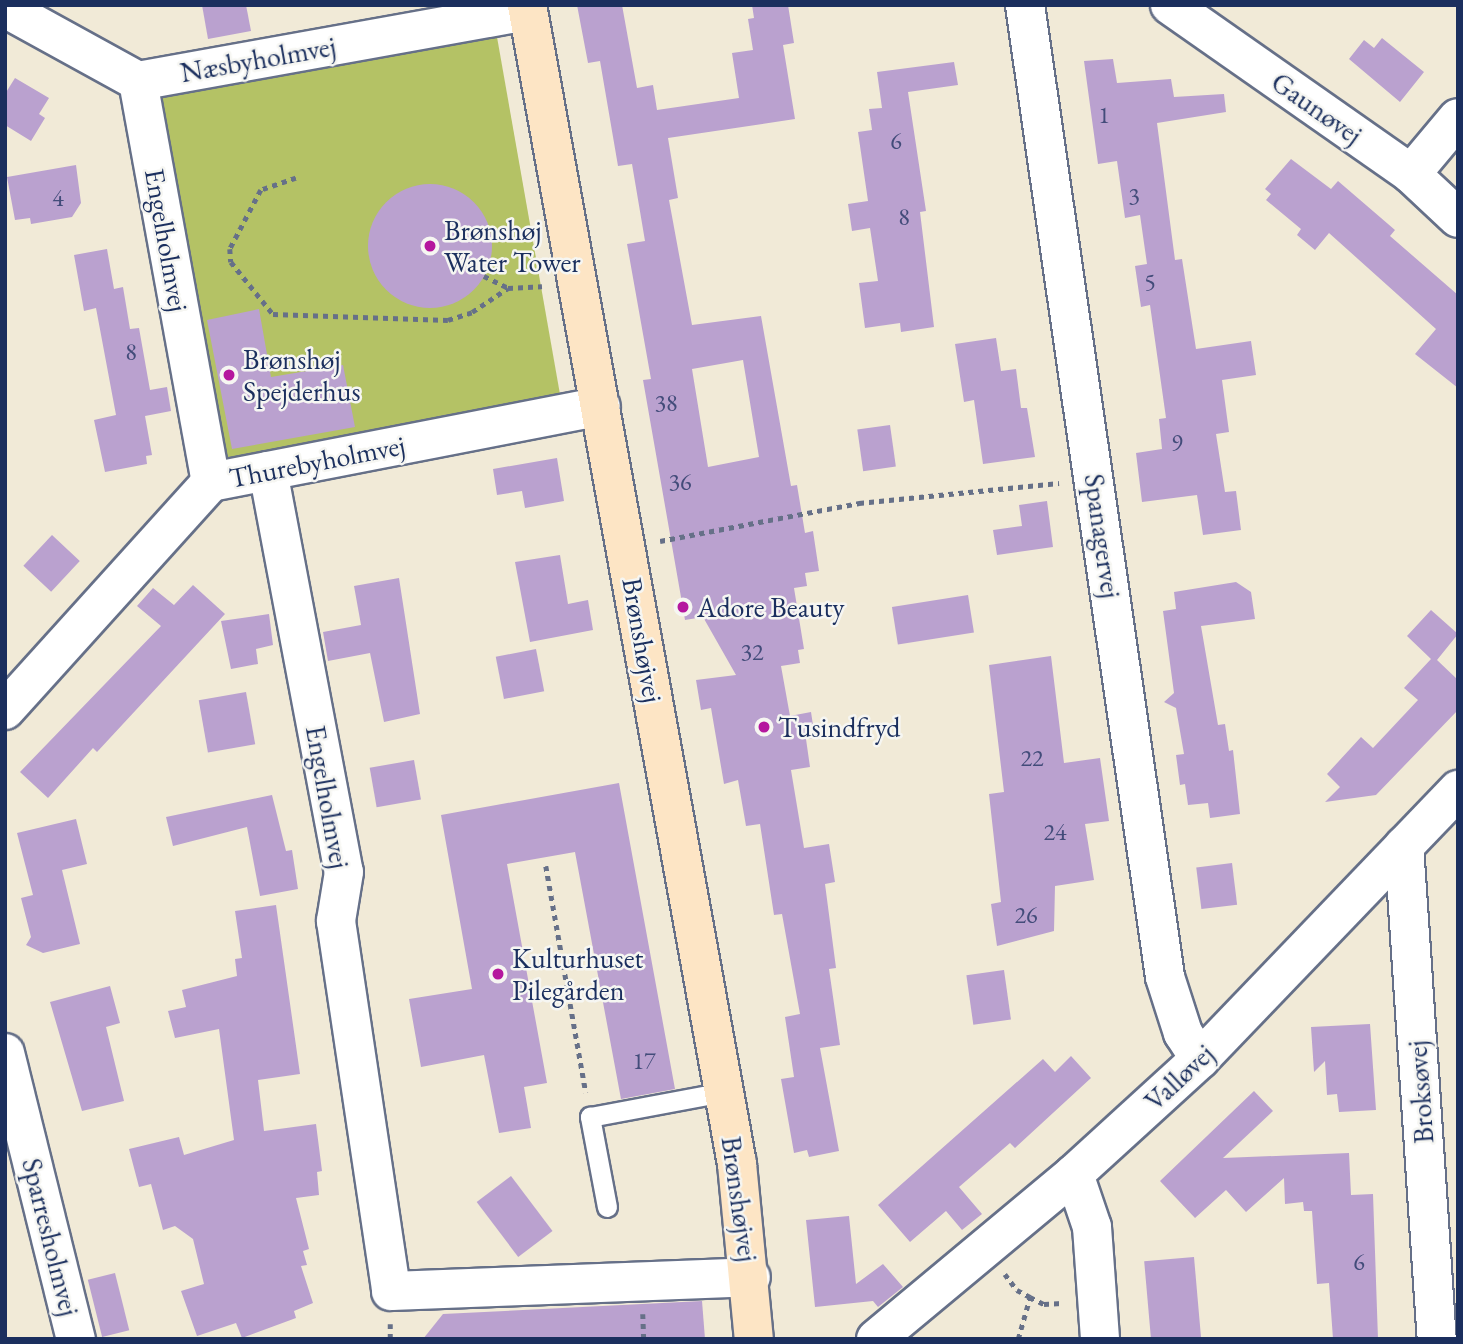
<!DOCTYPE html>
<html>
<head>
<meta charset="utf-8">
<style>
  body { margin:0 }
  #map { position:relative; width:1463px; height:1344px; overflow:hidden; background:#f1ead7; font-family:"EB Garamond",serif }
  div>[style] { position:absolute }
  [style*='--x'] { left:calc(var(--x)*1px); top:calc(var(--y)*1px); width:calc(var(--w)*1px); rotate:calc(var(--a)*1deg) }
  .green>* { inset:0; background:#b4c265; transform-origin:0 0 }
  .building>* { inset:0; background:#baa1cf; transform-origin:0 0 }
  .round { border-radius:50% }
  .path>* { height:4.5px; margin-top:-2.25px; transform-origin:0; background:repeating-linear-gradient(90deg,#667088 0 5px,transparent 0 10px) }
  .roads { filter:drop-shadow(2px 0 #667088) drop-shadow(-2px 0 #667088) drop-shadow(0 2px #667088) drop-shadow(0 -2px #667088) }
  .lane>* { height:19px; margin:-9.5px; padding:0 9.5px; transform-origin:9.5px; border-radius:9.5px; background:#fff }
  .street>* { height:38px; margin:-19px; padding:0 19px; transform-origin:19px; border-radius:19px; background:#fff }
  .secondary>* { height:38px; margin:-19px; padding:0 19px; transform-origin:19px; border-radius:19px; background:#fde5c5 }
  .dots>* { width:19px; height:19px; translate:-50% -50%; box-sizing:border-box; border:4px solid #f6f6f2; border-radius:50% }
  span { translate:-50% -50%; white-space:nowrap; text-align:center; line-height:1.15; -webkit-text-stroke:5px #f6f6f2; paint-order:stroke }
  .number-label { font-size:24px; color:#434c7a }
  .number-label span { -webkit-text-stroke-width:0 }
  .street-label { font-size:28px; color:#1b2f5e }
  .poi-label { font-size:28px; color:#1b2f5e }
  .left { translate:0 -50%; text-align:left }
  .frame { position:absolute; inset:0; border:7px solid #1b2f5e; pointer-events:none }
</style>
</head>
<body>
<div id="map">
  <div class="green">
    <div style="left:497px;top:37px;width:368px;height:347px;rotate:80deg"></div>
  </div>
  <div class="building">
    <div style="clip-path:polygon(202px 5px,246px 5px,251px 31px,208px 39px)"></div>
    <div style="clip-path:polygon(evenodd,577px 5px,622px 5px,637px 88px,653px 85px,657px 110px,739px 98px,732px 53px,753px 50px,748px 19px,754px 18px,752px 5px,788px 5px,794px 43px,783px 45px,795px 119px,668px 138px,678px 198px,669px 200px,692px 325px,761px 316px,791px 486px,797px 485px,805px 533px,813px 531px,819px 571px,805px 573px,807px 586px,794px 588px,804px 649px,798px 650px,800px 663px,781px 666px,790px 716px,811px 712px,815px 738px,806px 739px,810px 767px,791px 770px,804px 848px,829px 844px,835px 882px,825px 884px,836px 968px,829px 969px,840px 1045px,820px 1048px,839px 1151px,809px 1157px,807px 1150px,794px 1153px,781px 1079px,794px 1077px,785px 1017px,800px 1014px,782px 914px,774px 915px,760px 824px,746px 826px,738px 780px,724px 784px,711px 708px,701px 710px,696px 680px,736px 675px,703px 617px,685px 620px,643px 380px,651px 379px,627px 244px,645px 241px,632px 164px,618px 166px,600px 61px,588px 63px,577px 5px,743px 360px,759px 457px,708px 467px,692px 369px,743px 360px)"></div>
    <div style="clip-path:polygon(1382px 38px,1424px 72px,1400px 102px,1349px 59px,1364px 40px,1374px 48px)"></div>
    <div style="clip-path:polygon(1113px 59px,1117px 83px,1171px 79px,1174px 97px,1224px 94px,1226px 112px,1157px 123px,1175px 260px,1182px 259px,1196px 349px,1251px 341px,1256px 375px,1222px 380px,1229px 432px,1216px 434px,1225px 492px,1236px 491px,1241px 530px,1203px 535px,1197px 495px,1142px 502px,1136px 453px,1162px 449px,1159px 419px,1166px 418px,1150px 305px,1141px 307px,1135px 266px,1147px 264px,1140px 215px,1125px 218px,1117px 161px,1098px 164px,1084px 61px)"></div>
    <div style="clip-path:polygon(954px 62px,958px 85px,908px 92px,926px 211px,920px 212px,934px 327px,901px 332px,900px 323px,865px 328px,859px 283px,878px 281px,870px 228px,852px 231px,848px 204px,868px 201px,858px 132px,872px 130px,869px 109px,882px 108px,877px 72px)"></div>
    <div style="clip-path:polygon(15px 78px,49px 98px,39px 114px,45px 118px,31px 141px,5px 125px,5px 94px)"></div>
    <div style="clip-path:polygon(1291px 159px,1331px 189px,1338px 181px,1395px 230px,1390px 236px,1458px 295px,1458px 388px,1415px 354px,1436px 329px,1329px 233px,1315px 250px,1297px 235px,1301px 229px,1266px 200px,1271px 194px,1265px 189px)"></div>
    <div style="clip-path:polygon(76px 165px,81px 203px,72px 217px,31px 224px,30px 218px,15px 220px,7px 177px)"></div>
    <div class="round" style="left:368px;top:184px;width:124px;height:124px"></div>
    <div style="clip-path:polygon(107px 249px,114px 289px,123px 287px,130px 329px,139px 328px,150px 390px,167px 387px,171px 411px,145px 416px,152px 455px,146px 456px,147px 464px,105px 472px,94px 420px,116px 415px,96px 308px,84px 311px,74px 255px)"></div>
    <div style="clip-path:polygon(259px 309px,271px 377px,343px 365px,355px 427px,232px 449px,207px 320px)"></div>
    <div style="clip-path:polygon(996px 338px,1001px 371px,1016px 369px,1021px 408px,1027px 408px,1035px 457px,983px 464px,974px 400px,964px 402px,955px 344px)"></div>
    <div style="left:890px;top:425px;width:42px;height:33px;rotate:82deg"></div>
    <div style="clip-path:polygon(557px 458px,564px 501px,525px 508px,522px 491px,497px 495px,493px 469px)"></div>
    <div style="clip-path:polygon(1047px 501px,1053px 547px,997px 555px,993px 530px,1022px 526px,1019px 505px)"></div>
    <div style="left:52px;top:535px;width:38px;height:42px;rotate:43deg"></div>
    <div style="clip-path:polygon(560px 555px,568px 604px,588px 600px,593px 630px,530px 642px,515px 562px)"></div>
    <div style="clip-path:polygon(399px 578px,420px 714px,384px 722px,370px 653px,328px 661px,323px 632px,361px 625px,354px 586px)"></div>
    <div style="clip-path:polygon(1236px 582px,1251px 592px,1255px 619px,1201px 626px,1218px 725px,1225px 724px,1229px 751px,1233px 750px,1240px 814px,1210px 818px,1208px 803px,1188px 805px,1185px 784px,1180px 785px,1176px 755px,1184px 754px,1176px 708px,1164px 702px,1174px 693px,1163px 611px,1176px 609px,1174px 592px)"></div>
    <div style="clip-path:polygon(193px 585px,225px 614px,97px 752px,93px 748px,48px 798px,20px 772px,161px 626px,137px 606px,153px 588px,174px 605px)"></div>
    <div style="left:968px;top:595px;width:38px;height:77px;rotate:81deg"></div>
    <div style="clip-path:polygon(1431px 610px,1458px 634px,1437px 660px,1458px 680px,1458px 710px,1376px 795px,1325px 802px,1340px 787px,1327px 774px,1361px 737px,1373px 748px,1418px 700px,1404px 688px,1431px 659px,1407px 636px)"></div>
    <div style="clip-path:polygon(269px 614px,273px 645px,256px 649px,258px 664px,231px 669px,221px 621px)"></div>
    <div style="left:536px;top:649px;width:43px;height:41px;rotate:79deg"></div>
    <div style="clip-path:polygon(1051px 656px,1064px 763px,1100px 758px,1109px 821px,1085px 824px,1094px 880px,1055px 886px,1054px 931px,997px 946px,991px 904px,1001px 902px,989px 794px,1004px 792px,989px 665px)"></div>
    <div style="left:246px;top:692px;width:53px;height:48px;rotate:80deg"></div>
    <div style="left:414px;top:760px;width:40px;height:45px;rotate:80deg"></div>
    <div style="clip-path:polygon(619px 783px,675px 1089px,621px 1099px,575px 852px,507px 864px,547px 1083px,524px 1087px,531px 1128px,499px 1133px,484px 1055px,421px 1067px,409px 999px,472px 989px,441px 815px)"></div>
    <div style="clip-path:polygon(272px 795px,286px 851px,292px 850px,298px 889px,260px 896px,247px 827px,173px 846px,166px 817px)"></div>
    <div style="clip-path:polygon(76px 819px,87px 864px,62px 870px,80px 944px,43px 953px,26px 945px,31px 937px,21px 898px,33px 895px,17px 833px)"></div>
    <div style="left:1232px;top:863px;width:42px;height:36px;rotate:83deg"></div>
    <div style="clip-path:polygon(276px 905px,300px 1074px,258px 1080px,264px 1131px,316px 1124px,322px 1171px,317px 1172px,319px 1195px,296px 1198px,309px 1249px,303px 1251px,307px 1265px,301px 1266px,313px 1303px,294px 1311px,296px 1318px,242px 1338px,236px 1323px,197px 1336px,181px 1291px,204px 1284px,193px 1239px,175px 1226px,163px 1230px,151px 1184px,139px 1187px,129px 1149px,179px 1137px,184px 1155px,234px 1140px,219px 1029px,175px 1038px,168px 1011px,186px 1007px,182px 990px,237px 976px,235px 959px,242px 958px,235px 911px)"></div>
    <div style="left:1004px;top:970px;width:50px;height:38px;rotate:82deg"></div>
    <div style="clip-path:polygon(110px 986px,120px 1023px,106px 1027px,124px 1101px,82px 1111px,50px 1002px)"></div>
    <div style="clip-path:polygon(1370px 1024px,1376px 1110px,1339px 1112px,1337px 1094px,1327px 1095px,1325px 1061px,1314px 1072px,1311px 1027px)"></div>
    <div style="clip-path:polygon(1071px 1056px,1091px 1078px,1015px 1148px,1010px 1143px,959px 1187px,982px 1214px,962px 1230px,946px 1211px,910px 1242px,878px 1205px,1043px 1059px,1055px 1072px)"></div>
    <div style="clip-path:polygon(1254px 1091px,1273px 1111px,1223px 1158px,1349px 1153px,1351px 1195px,1373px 1194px,1378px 1339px,1333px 1339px,1329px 1283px,1317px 1284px,1312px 1211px,1304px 1211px,1303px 1202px,1285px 1204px,1284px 1178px,1246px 1212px,1226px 1190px,1195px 1218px,1160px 1181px)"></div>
    <div style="left:511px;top:1176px;width:69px;height:43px;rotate:53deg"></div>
    <div style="clip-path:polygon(849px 1216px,856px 1284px,883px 1264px,903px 1287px,878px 1307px,873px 1301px,815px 1307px,806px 1220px)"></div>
    <div style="left:1194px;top:1257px;width:82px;height:50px;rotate:85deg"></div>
    <div style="left:115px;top:1273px;width:59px;height:28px;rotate:76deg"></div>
    <div style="clip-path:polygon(702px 1301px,705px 1339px,423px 1339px,443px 1314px)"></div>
  </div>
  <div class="path">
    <div style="--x:296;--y:178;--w:37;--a:161"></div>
    <div style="--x:261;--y:190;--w:67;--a:117.7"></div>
    <div style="--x:230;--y:249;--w:13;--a:86"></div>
    <div style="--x:231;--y:262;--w:67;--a:51.1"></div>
    <div style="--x:273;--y:314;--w:175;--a:2"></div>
    <div style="--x:448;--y:320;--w:25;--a:-18"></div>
    <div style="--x:472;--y:312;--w:43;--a:-33.7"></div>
    <div style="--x:508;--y:288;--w:34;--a:-3"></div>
    <div style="--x:484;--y:276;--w:25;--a:26"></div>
    <div style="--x:660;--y:541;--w:203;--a:-10.8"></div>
    <div style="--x:859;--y:503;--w:201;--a:-5.7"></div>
    <div style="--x:546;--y:866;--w:230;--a:80"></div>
    <div style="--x:1005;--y:1274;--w:20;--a:53"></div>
    <div style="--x:1017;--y:1290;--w:15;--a:28"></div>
    <div style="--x:1030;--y:1297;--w:16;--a:27"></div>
    <div style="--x:1044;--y:1304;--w:18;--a:-3"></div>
    <div style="--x:643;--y:1314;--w:25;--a:88"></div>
    <div style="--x:390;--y:1339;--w:15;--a:-90"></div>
    <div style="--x:1018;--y:1339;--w:44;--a:-74.1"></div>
  </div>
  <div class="roads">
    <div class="lane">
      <div style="--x:607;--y:1207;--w:92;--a:-100.7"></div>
      <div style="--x:590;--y:1117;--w:136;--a:-10.6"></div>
    </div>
    <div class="street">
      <div style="--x:1025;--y:5;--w:982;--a:81.8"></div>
      <div style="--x:1165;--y:977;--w:59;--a:72.2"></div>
      <div style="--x:1183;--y:1033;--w:31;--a:57"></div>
      <div style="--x:1170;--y:5;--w:294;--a:35"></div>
      <div style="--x:1411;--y:174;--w:64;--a:43.1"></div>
      <div style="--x:5;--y:8;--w:152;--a:28.8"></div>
      <div style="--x:138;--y:81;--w:396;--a:-10.2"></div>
      <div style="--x:138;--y:81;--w:408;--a:79.7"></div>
      <div style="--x:1411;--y:174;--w:73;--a:-50"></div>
      <div style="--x:268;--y:471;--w:408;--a:79.3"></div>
      <div style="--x:344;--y:872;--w:50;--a:99.3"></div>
      <div style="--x:336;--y:921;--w:374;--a:81.5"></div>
      <div style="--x:391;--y:1291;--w:360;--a:-2.2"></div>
      <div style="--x:5;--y:710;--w:307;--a:-47.9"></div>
      <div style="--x:211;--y:482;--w:397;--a:-11"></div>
      <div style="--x:1404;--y:846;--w:494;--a:86.2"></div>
      <div style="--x:5;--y:1053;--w:295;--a:76.1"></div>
      <div style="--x:1074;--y:1174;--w:56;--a:71.2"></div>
      <div style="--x:1092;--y:1227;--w:112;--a:85.9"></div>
      <div style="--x:876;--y:1339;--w:258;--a:-39.8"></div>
      <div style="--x:1074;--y:1174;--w:171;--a:-42.4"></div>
      <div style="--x:1200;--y:1059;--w:373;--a:-46.2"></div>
    </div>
    <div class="secondary">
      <div style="--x:527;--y:5;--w:1178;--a:79.73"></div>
      <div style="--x:737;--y:1164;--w:176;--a:84.5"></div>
    </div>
  </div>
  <div class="dots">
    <div style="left:430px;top:246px;background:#b5179e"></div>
    <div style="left:229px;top:375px;background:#b5179e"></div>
    <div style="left:683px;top:607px;background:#b5179e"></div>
    <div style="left:764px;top:727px;background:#b5179e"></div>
    <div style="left:498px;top:974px;background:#b5179e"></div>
  </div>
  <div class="number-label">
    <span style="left:1104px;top:115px">1</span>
    <span style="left:896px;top:141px">6</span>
    <span style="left:1134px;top:196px">3</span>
    <span style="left:58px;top:198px">4</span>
    <span style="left:904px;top:217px">8</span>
    <span style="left:1150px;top:282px">5</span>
    <span style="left:131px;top:352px">8</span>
    <span style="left:666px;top:403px">38</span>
    <span style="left:1177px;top:443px">9</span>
    <span style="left:680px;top:482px">36</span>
    <span style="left:752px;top:652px">32</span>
    <span style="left:1032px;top:758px">22</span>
    <span style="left:1055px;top:832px">24</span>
    <span style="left:1026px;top:915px">26</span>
    <span style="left:644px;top:1061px">17</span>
    <span style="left:1359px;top:1262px">6</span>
  </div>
  <div class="street-label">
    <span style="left:258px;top:59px;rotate:-10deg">Næsbyholmvej</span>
    <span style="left:1317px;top:108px;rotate:35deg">Gaunøvej</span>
    <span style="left:167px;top:240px;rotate:80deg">Engelholmvej</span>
    <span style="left:317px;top:461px;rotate:-11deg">Thurebyholmvej</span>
    <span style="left:1103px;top:536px;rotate:82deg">Spanagervej</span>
    <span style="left:643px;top:640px;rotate:80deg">Brønshøjvej</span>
    <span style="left:328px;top:797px;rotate:80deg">Engelholmvej</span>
    <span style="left:1179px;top:1077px;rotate:-43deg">Valløvej</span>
    <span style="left:1420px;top:1092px;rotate:-94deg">Broksøvej</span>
    <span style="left:740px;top:1199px;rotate:82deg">Brønshøjvej</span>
    <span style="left:51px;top:1237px;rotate:76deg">Sparresholmvej</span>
  </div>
  <div class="poi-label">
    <span class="left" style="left:444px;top:246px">Brønshøj<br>Water Tower</span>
    <span class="left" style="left:243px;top:375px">Brønshøj<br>Spejderhus</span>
    <span class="left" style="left:697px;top:607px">Adore Beauty</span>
    <span class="left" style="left:778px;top:727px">Tusindfryd</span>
    <span class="left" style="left:512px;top:974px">Kulturhuset<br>Pilegården</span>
  </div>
  <div class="frame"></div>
</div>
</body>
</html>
